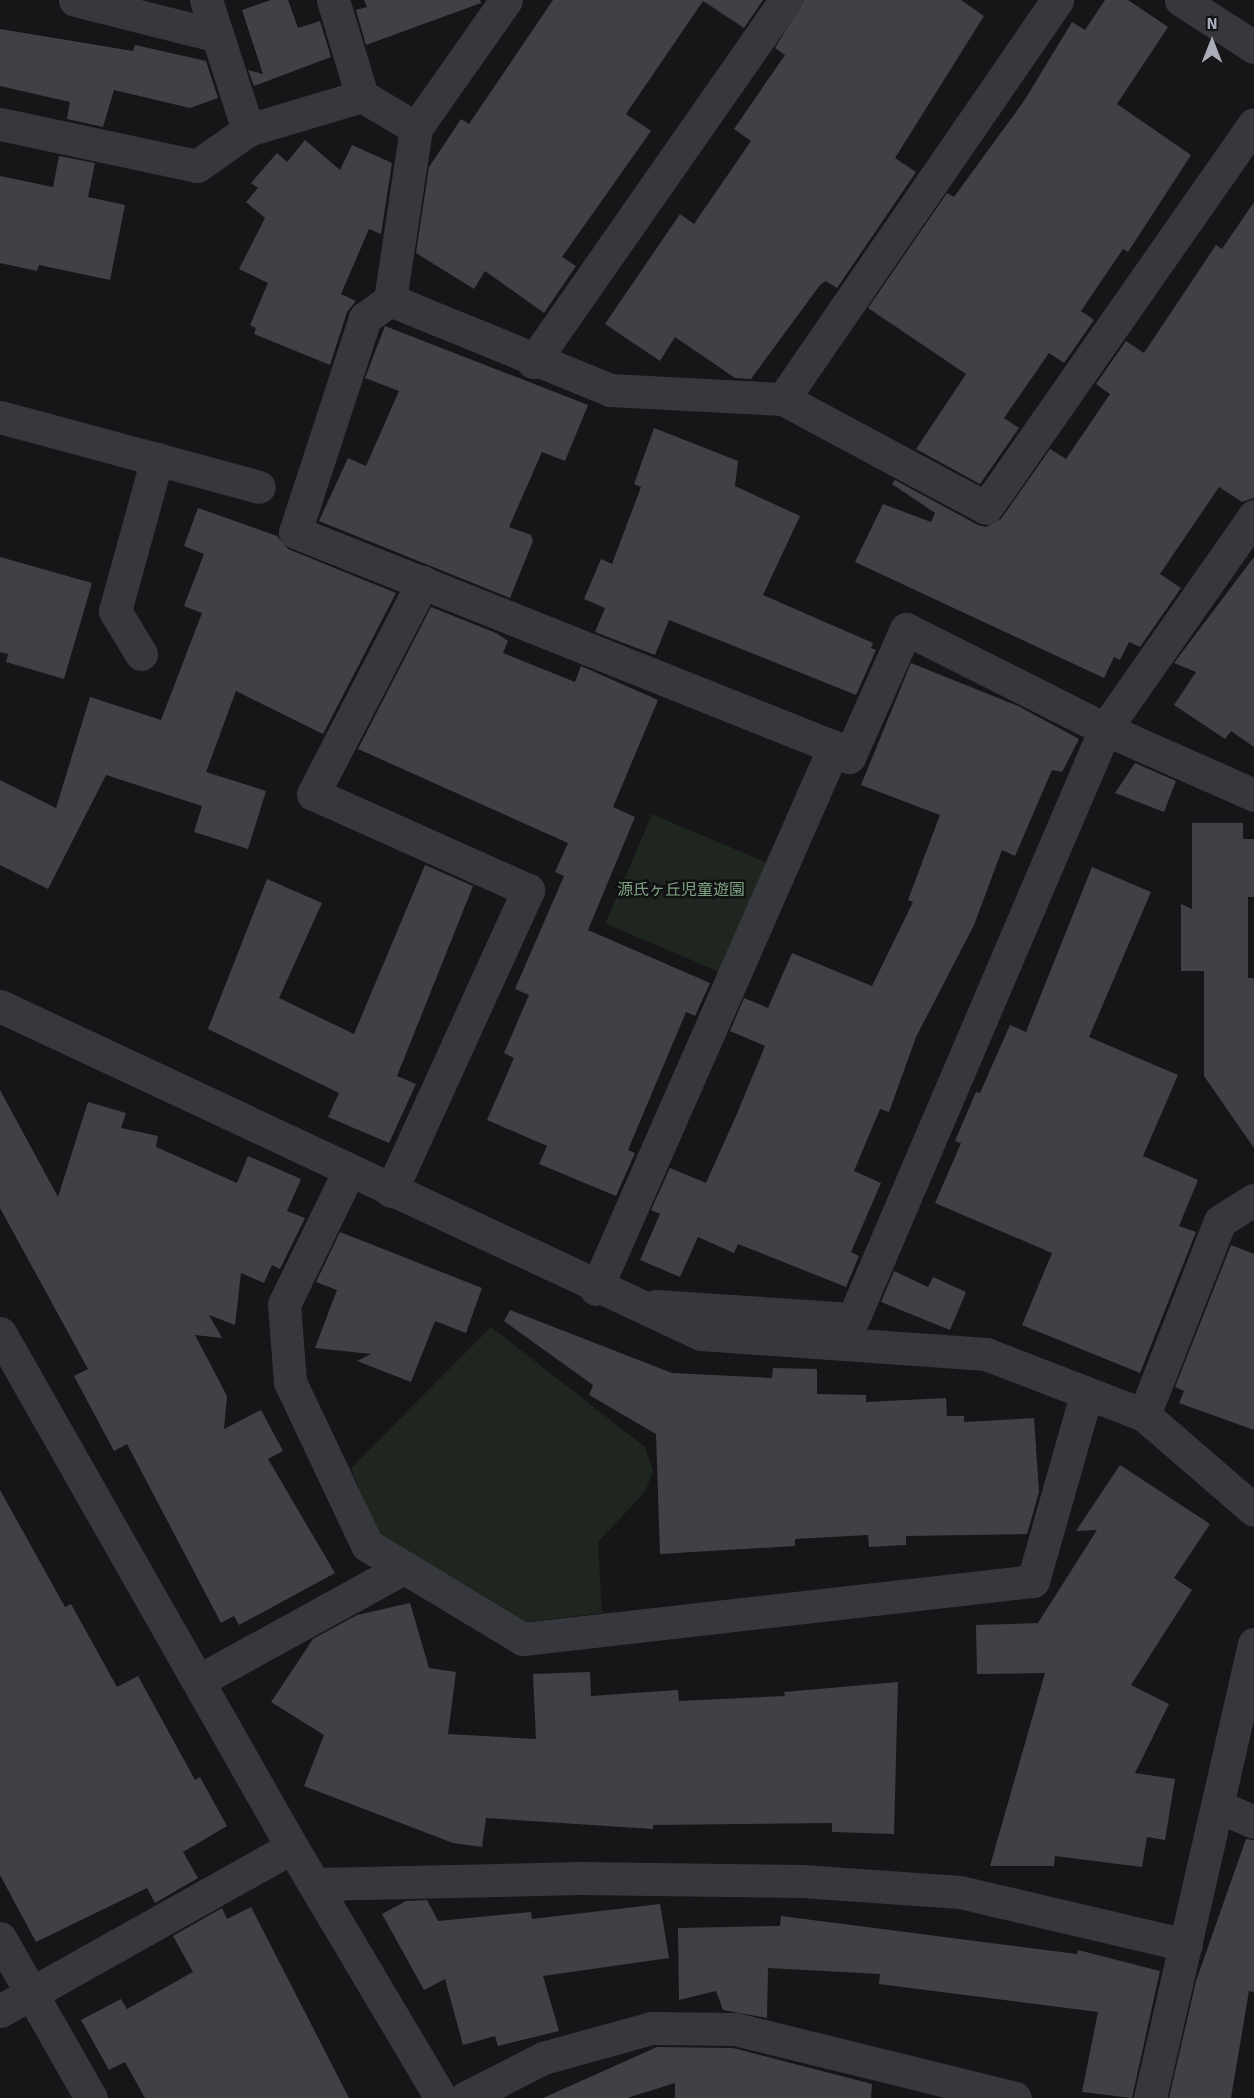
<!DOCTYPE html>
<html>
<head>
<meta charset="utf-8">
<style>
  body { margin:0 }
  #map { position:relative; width:1254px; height:2098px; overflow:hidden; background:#161618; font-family:Signika,"Noto Sans JP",sans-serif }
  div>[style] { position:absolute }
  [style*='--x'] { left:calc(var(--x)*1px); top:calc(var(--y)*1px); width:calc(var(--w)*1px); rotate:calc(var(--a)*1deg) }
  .green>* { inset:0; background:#1e261f; transform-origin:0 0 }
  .building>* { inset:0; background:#404145 }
  .minor>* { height:33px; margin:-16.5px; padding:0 16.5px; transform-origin:16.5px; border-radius:16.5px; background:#37383d }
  span { translate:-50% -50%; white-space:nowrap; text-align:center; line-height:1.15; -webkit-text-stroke:5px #111113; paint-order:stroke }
  .park-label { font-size:16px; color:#7fa381 }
  .north { position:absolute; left:1182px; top:12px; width:60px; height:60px; -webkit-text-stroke:4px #111113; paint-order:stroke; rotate:0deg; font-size:16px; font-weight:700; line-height:24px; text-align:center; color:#a8adb8 }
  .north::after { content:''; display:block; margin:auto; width:21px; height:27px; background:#a8adb8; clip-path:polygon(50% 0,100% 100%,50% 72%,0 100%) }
</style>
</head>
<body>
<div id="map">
  <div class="green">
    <div style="left:652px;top:814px;width:130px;height:119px;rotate:23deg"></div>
    <div style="clip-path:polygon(491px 1327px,645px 1447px,653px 1471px,645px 1492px,598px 1542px,602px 1613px,526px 1622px,377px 1533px,351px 1468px)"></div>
  </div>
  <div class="building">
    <div style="clip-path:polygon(271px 0,288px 0,298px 28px,320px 21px,331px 57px,254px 86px,248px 70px,263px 74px,242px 10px)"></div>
    <div style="clip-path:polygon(364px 0,480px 0,481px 3px,366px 45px,356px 10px,367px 7px)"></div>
    <div style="clip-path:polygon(553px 0,763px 0,744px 28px,703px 1px,626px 114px,651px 131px,562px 257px,576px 266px,544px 313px,485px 271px,474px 289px,416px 253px,429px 167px,461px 119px,469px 124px)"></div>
    <div style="clip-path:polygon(804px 0,961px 0,984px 16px,895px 158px,916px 172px,837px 288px,826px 281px,820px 285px,751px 379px,735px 378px,675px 337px,660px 361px,605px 324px,680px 214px,694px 224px,751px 141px,734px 129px,785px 55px,775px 48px)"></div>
    <div style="clip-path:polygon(1105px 0,1128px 0,1168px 27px,1117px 104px,1191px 155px,1128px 252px,1123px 249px,1081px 311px,1094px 320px,1064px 363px,1049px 353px,1004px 418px,1019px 428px,980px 484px,916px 449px,966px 374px,868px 308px,947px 193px,954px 197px,1024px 101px,1072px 22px,1085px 30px)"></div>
    <div style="clip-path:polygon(0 29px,133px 51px,135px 45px,206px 61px,218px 98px,190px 108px,114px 90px,103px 127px,67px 119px,70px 102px,0 86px)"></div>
    <div style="clip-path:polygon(305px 140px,340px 170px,352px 145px,392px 163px,381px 234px,369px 229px,341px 294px,356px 301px,347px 312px,330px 365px,254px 334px,256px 328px,250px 325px,268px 283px,239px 269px,265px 218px,246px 202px,258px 188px,251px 183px,277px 153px,287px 162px)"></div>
    <div style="clip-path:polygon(59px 156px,95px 163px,88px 197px,125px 205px,110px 280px,39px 265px,37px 271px,0 263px,0 176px,53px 187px)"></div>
    <div style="clip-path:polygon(1254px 202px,1254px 498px,1242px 502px,1219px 487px,1160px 574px,1181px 588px,1140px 647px,1129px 642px,1120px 660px,1114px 657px,1104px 678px,855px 562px,883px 504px,931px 522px,935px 513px,892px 484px,895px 480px,978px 525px,986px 527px,1001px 519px,1050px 449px,1066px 459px,1110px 394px,1096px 384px,1126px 341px,1144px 353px,1216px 245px,1222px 249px)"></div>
    <div style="clip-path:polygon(385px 326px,588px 405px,565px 461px,542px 452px,509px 527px,531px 535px,533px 541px,510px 598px,319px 521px,348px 458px,366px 466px,399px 391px,365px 378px)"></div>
    <div style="clip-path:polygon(654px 428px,738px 461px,735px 486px,800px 516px,763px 595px,873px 643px,871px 648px,876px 650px,856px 695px,669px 620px,655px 655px,595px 632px,605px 608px,584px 599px,601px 559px,612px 564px,641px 487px,634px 484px)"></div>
    <div style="clip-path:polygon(198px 508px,277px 536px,288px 549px,396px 593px,323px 734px,236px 691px,206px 772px,266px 791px,248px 849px,194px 832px,202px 806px,106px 775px,48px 889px,0 865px,0 780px,56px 808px,90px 697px,161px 720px,202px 613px,184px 606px,204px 554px,184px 546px)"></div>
    <div style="clip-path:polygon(0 557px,92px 583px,64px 679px,6px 662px,8px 654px,0 652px)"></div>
    <div style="clip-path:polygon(1254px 557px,1254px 747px,1231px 731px,1225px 739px,1174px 705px,1196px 672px,1174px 663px)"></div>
    <div style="clip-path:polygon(431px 607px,496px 633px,508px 641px,503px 653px,575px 682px,581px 666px,658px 700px,613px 807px,635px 817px,588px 930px,710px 983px,695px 1016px,686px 1012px,628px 1150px,635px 1153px,616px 1196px,539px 1164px,547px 1146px,487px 1120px,514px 1058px,504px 1053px,529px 995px,515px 989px,564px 876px,555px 872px,568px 843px,358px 749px)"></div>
    <div style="clip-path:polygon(911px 663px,1018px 706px,1079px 739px,1062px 772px,1052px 770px,1015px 856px,1002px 850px,974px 925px,916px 1037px,889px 1112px,880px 1109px,854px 1171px,881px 1183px,851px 1252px,859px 1256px,846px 1287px,738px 1244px,734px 1253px,698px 1237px,680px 1277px,640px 1260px,660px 1214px,651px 1210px,670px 1168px,706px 1183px,736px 1116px,765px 1046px,730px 1031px,744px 998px,768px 1008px,792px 953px,872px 986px,913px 902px,908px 900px,940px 815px,861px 785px)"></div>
    <div style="clip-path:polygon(1135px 763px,1176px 781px,1164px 812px,1115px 793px)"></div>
    <div style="clip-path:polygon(1192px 823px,1243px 823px,1243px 839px,1254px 839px,1254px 897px,1248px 897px,1248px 978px,1254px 978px,1254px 1148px,1204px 1076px,1204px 971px,1181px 971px,1181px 904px,1192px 909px)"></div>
    <div style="clip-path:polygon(425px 865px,473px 886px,397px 1076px,416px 1084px,389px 1143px,328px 1117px,339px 1093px,208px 1029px,267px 879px,322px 903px,279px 998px,354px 1034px)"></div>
    <div style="clip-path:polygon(1092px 867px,1151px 892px,1089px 1037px,1178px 1075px,1143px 1156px,1198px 1180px,1179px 1226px,1196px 1232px,1140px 1373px,1022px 1325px,1052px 1253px,935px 1203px,961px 1143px,955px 1141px,976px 1092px,980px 1093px,1010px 1025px,1026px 1032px)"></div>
    <div style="clip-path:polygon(0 1090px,58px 1197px,88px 1102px,126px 1113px,121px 1128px,158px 1136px,156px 1147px,237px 1183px,248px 1156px,301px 1179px,287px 1211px,305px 1218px,280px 1269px,272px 1265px,264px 1283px,241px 1273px,235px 1325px,209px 1315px,222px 1338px,195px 1335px,227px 1396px,224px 1429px,261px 1410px,283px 1451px,268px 1459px,335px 1573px,239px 1625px,234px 1616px,221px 1623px,127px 1444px,114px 1451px,74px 1376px,88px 1369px,0 1208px)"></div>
    <div style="clip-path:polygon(340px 1232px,482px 1288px,466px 1333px,435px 1321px,411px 1382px,357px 1361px,371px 1354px,315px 1348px,337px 1290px,316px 1282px)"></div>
    <div style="clip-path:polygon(1231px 1245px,1254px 1254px,1254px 1430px,1179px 1403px,1184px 1391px,1175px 1387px)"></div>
    <div style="clip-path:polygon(894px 1271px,928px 1287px,933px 1277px,966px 1292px,950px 1330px,881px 1302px)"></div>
    <div style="clip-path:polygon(510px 1310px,672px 1373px,772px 1378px,773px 1368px,817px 1369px,817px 1394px,866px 1395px,866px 1402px,946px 1398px,947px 1416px,964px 1416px,964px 1422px,1034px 1418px,1039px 1492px,1027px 1534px,906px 1536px,906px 1545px,869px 1547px,868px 1535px,795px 1539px,795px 1546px,660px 1554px,656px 1434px,589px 1395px,593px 1385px,504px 1321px)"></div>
    <div style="clip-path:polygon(1120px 1465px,1210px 1524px,1174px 1578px,1192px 1590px,1131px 1685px,1169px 1704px,1135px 1773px,1175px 1779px,1165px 1840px,1147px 1837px,1142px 1867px,1055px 1856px,1054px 1866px,990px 1866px,1045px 1673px,977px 1674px,976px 1625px,1038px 1623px,1097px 1530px,1076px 1531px)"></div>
    <div style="clip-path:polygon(0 1490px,65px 1607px,71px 1604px,117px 1687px,138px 1676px,195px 1780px,200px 1777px,227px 1826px,183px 1852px,198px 1878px,155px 1903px,147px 1888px,36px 1942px,0 1875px)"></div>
    <div style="clip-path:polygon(410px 1603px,429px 1668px,456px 1672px,448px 1734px,536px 1739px,533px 1674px,590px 1672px,591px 1696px,678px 1690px,679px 1701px,785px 1696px,784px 1692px,898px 1682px,894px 1834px,832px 1832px,832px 1823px,653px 1825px,653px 1829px,486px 1818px,482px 1847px,453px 1843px,304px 1786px,324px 1735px,271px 1702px,313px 1639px,357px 1615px)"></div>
    <div style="clip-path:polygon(1246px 1839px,1254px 1840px,1254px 1992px,1249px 1991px,1231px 2098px,1169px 2098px,1196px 1981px)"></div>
    <div style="clip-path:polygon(427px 1900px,438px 1921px,531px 1912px,532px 1919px,660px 1904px,669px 1958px,543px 1976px,559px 2031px,498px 2046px,495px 2036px,463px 2045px,445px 1979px,424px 1990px,382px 1914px,406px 1901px)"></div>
    <div style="clip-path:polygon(251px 1907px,349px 2098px,145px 2098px,125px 2062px,109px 2070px,81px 2020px,121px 1999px,127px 2009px,193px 1972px,173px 1936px,222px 1908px,227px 1919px)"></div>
    <div style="clip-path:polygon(781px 1916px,1077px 1954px,1078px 1950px,1160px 1971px,1132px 2098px,1082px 2092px,1098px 2012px,879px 1984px,880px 1974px,768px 1968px,767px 2018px,723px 2010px,716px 1991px,679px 2000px,678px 1928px,780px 1926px)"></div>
    <div style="clip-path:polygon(657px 2047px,733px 2048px,872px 2084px,871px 2098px,675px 2098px,675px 2083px,627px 2098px,543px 2098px)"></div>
  </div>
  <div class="minor">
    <div style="--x:75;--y:0;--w:147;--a:14.1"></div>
    <div style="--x:206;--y:0;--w:137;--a:72.1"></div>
    <div style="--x:248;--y:130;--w:119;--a:-16.6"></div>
    <div style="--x:362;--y:96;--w:63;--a:30.7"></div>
    <div style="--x:333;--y:0;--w:100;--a:73.2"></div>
    <div style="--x:506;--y:0;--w:156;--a:125.1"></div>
    <div style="--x:416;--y:128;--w:174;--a:98.6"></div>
    <div style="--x:390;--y:300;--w:238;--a:22.2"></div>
    <div style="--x:610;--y:390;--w:173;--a:3"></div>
    <div style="--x:783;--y:399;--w:230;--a:28.2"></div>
    <div style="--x:986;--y:508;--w:468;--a:-55.1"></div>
    <div style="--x:1181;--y:0;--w:87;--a:32.8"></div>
    <div style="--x:0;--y:124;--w:201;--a:12"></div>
    <div style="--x:197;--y:166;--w:62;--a:-35.2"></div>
    <div style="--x:390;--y:300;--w:31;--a:144"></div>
    <div style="--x:365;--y:318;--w:225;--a:108.1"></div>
    <div style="--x:295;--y:532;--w:580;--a:21.75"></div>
    <div style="--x:533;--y:362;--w:442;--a:-55.1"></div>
    <div style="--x:783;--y:399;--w:484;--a:-55.5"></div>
    <div style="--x:0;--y:417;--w:268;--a:15.1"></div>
    <div style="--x:141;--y:654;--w:50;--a:-121.2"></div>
    <div style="--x:115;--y:611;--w:158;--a:-74.6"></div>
    <div style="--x:0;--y:1006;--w:774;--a:25.08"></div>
    <div style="--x:701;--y:1334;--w:286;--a:4"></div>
    <div style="--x:986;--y:1354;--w:169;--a:21.1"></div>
    <div style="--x:1144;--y:1415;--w:145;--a:40.8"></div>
    <div style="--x:349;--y:1171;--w:148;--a:116"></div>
    <div style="--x:284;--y:1304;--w:78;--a:85.6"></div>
    <div style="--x:290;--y:1382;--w:180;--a:64.7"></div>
    <div style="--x:367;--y:1545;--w:182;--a:31.1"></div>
    <div style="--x:523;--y:1639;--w:513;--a:-6.49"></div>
    <div style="--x:1033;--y:1581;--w:193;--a:-74.1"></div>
    <div style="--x:391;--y:1191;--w:331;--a:-65.5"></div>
    <div style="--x:528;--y:890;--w:235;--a:-155.9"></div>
    <div style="--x:313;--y:794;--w:239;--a:-62.6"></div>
    <div style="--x:596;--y:1289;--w:592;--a:-66.29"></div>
    <div style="--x:834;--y:747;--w:18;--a:34"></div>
    <div style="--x:849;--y:757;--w:140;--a:-66"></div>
    <div style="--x:906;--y:629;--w:223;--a:26.7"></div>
    <div style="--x:1105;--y:729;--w:163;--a:23.9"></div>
    <div style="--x:656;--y:1306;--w:197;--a:3.8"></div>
    <div style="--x:853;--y:1319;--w:642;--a:-66.87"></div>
    <div style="--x:1105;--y:729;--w:260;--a:-55"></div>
    <div style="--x:0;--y:1333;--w:591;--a:60.4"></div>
    <div style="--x:292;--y:1847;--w:292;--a:59.3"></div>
    <div style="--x:1144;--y:1415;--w:208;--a:-68.6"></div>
    <div style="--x:1220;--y:1221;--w:40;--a:-32"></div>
    <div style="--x:198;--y:1681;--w:236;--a:-28.8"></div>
    <div style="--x:1220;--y:1807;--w:37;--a:24"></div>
    <div style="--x:317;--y:1884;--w:263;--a:-1.3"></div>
    <div style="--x:580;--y:1878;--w:222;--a:0.8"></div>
    <div style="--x:802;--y:1881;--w:158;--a:4"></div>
    <div style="--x:960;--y:1892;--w:232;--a:13.2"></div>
    <div style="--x:0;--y:1938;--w:184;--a:60.4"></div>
    <div style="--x:0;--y:2011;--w:335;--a:-29.3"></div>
    <div style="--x:465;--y:2098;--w:88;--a:-27.1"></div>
    <div style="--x:543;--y:2058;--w:112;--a:-15.5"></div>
    <div style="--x:651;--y:2028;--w:84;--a:0.7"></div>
    <div style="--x:735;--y:2029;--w:288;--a:13.8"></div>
    <div style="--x:1150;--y:2098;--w:466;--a:-77.1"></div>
  </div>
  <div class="park-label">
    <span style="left:681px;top:890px">源氏ヶ丘児童遊園</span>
  </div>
  <div class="north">N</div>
</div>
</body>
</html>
